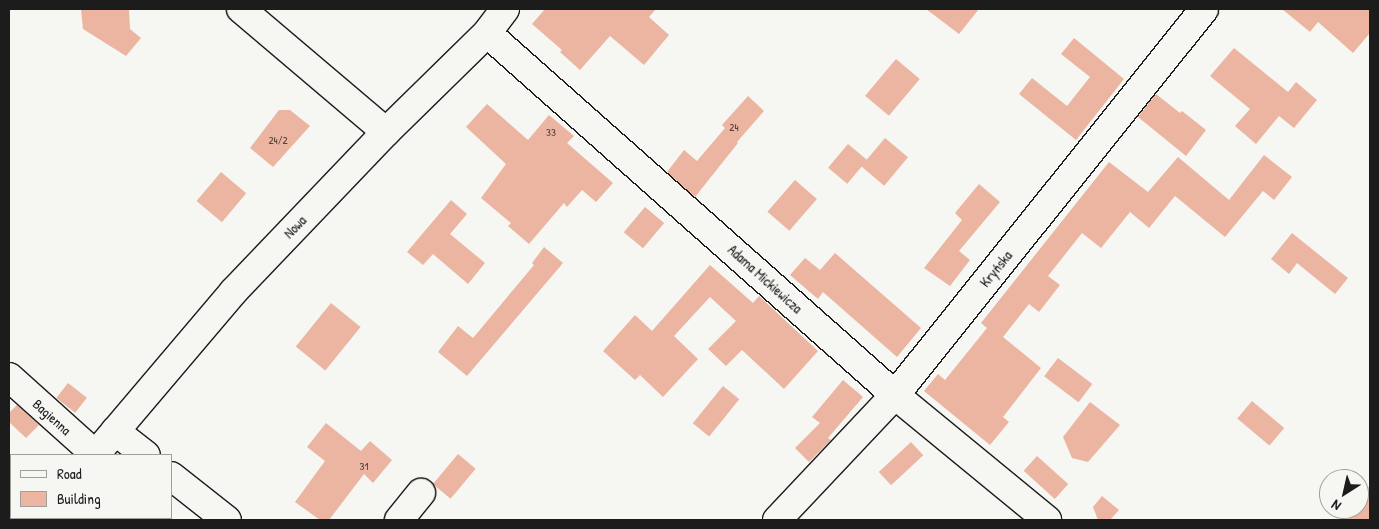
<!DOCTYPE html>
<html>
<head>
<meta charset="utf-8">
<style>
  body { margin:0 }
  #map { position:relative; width:1379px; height:529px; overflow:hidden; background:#f6f6f2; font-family:"Patrick Hand",sans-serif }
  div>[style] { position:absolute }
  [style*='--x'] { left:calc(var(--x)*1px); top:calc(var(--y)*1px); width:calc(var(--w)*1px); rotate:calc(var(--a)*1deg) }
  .building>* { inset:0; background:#ecb5a1; transform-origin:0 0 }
  .roads { filter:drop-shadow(1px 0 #1c1c1c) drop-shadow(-1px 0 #1c1c1c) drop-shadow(0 1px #1c1c1c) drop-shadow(0 -1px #1c1c1c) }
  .minor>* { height:28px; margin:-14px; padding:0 14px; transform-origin:14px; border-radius:14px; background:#f6f6f2 }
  span { translate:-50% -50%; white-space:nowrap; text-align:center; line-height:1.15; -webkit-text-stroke:4px #f6f6f2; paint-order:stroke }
  .number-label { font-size:11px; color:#50423d }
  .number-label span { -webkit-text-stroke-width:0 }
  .street-label { font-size:14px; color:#1c1c1c }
  .frame { position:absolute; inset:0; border:10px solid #1c1c1c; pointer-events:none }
  .legend { position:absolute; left:10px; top:454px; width:162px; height:65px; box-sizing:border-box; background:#f6f6f2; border:1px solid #9f9f9c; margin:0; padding:6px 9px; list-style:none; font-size:15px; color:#1c1c1c }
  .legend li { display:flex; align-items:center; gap:10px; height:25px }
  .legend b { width:25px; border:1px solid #9f9f9c }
  .north { position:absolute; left:1319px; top:469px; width:50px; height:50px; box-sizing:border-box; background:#f6f6f2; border:1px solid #9f9f9c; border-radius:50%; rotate:215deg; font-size:14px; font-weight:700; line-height:20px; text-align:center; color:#1c1c1c }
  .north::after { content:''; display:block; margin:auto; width:18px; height:22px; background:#1c1c1c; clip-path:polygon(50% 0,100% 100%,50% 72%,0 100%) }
</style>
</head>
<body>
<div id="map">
  <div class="building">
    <div style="clip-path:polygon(81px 9px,129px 9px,130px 29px,141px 38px,126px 56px,83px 29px)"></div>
    <div style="clip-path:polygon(545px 9px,656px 9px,649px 17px,669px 35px,644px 65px,610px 36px,580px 70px,560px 52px,562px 50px,532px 24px)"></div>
    <div style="clip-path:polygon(926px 9px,979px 9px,959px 34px)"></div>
    <div style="clip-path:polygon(1282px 9px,1370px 9px,1370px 33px,1353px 53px,1318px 22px,1310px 32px)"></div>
    <div style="clip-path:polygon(1074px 38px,1124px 79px,1076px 140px,1019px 94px,1032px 78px,1067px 106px,1090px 77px,1061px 54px)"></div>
    <div style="clip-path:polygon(1234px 48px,1288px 92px,1296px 82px,1317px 100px,1294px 128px,1279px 116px,1256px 144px,1235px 126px,1250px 109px,1210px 76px)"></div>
    <div style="left:896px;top:59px;width:31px;height:48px;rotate:40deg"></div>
    <div style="clip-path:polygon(1156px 94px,1180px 113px,1182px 111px,1206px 130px,1186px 156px,1138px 117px)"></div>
    <div style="clip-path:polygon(748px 96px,764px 111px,737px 142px,738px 143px,695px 197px,667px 172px,684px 150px,697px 161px,725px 128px,722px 125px)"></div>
    <div style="clip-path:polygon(487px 104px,528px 140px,549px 115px,574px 136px,567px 143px,613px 183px,596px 202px,582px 190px,567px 207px,564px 203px,529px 244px,508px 226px,511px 223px,481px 198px,506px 164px,466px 127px)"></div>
    <div style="clip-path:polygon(279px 110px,290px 110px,310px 126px,273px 167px,250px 148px)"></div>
    <div style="left:885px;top:138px;width:30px;height:37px;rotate:40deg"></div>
    <div style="left:848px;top:144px;width:25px;height:31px;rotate:40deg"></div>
    <div style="clip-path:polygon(1264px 155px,1292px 177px,1274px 200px,1263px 191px,1225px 237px,1175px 196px,1149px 228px,1130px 212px,1101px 248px,1082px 233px,1048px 276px,1060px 285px,1039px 312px,1029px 304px,1003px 337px,1041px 368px,1003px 417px,1009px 422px,990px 445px,924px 391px,938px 374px,945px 380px,987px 328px,981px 323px,1109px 162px,1148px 192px,1178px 157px,1229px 200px)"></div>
    <div style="left:221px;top:172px;width:33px;height:38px;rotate:40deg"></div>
    <div style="left:795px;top:180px;width:29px;height:42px;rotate:41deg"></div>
    <div style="clip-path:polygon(979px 184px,1000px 202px,959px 251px,970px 260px,950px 286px,924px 268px,962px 220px,955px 213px)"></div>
    <div style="clip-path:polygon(451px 200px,467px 214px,450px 234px,485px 263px,468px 284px,433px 254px,423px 265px,407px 252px)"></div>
    <div style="left:645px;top:207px;width:25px;height:33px;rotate:40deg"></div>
    <div style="clip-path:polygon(1292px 233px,1348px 278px,1335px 294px,1297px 263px,1289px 274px,1271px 259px)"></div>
    <div style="clip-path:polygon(544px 247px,563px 263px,467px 376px,438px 352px,458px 326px,473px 338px,534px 265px,532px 263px)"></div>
    <div style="clip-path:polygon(835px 253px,921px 328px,897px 357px,823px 292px,818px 299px,790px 275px,805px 258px,820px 270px)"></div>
    <div style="clip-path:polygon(710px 265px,753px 303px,759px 296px,818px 351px,784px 389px,742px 350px,726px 366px,708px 349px,736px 321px,710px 297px,674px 336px,698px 359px,663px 397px,640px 375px,635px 380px,603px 351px,635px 315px,652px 331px)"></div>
    <div style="left:331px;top:303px;width:38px;height:56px;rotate:39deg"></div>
    <div style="left:1058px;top:358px;width:43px;height:23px;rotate:37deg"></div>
    <div style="clip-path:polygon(843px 380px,863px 397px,828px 438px,831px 440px,809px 462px,795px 448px,820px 423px,812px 417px)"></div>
    <div style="left:68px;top:383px;width:24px;height:19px;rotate:38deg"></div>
    <div style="left:723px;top:386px;width:21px;height:48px;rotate:39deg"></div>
    <div style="left:1252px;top:401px;width:42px;height:23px;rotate:40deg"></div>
    <div style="clip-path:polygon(1090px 402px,1120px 425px,1088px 462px,1072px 458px,1063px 437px)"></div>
    <div style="clip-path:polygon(17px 405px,39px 425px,26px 438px,9px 422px,9px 413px)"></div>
    <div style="clip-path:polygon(326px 423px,361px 451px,370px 441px,392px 460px,373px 483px,364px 474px,329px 520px,320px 520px,295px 502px,325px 461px,307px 447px)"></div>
    <div style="left:911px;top:442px;width:18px;height:44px;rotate:47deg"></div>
    <div style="left:458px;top:454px;width:23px;height:39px;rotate:40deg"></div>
    <div style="left:1037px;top:456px;width:42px;height:20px;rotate:42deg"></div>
    <div style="clip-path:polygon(1370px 485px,1370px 520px,1342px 520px,1351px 509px,1359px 509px,1359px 499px)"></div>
    <div style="clip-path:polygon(1102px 496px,1119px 510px,1110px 520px,1098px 520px,1093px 507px)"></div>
  </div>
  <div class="roads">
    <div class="minor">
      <div style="--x:241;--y:9;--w:190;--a:40.3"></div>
      <div style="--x:487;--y:33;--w:545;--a:41.58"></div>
      <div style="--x:895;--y:395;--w:197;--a:39.4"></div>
      <div style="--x:9;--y:377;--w:117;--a:41.9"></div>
      <div style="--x:115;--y:431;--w:39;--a:38"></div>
      <div style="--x:95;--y:455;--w:215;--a:-49.7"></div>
      <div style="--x:234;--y:291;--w:220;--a:-46.3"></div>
      <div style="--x:386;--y:132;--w:141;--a:-44.4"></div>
      <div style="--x:487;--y:33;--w:30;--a:-53"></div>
      <div style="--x:171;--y:476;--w:71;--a:38.2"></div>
      <div style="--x:43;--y:520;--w:3;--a:-45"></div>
      <div style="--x:399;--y:520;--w:35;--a:-51"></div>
      <div style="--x:777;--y:520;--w:172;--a:-46.7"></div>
      <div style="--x:895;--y:395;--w:494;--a:-51.3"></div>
    </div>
  </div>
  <div class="number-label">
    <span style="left:734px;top:127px">24</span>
    <span style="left:551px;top:132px">33</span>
    <span style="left:278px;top:140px">24/2</span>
    <span style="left:364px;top:466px">31</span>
  </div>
  <div class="street-label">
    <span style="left:295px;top:227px;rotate:-46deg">Nowa</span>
    <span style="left:996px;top:269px;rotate:-51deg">Kryńska</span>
    <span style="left:765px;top:279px;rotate:42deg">Adama Mickiewicza</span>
    <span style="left:52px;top:417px;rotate:42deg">Bagienna</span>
  </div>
  <div class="frame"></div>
  <ul class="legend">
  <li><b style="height:6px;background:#f6f6f2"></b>Road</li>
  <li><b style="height:14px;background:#ecb5a1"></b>Building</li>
  </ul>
  <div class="north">N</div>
</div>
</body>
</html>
